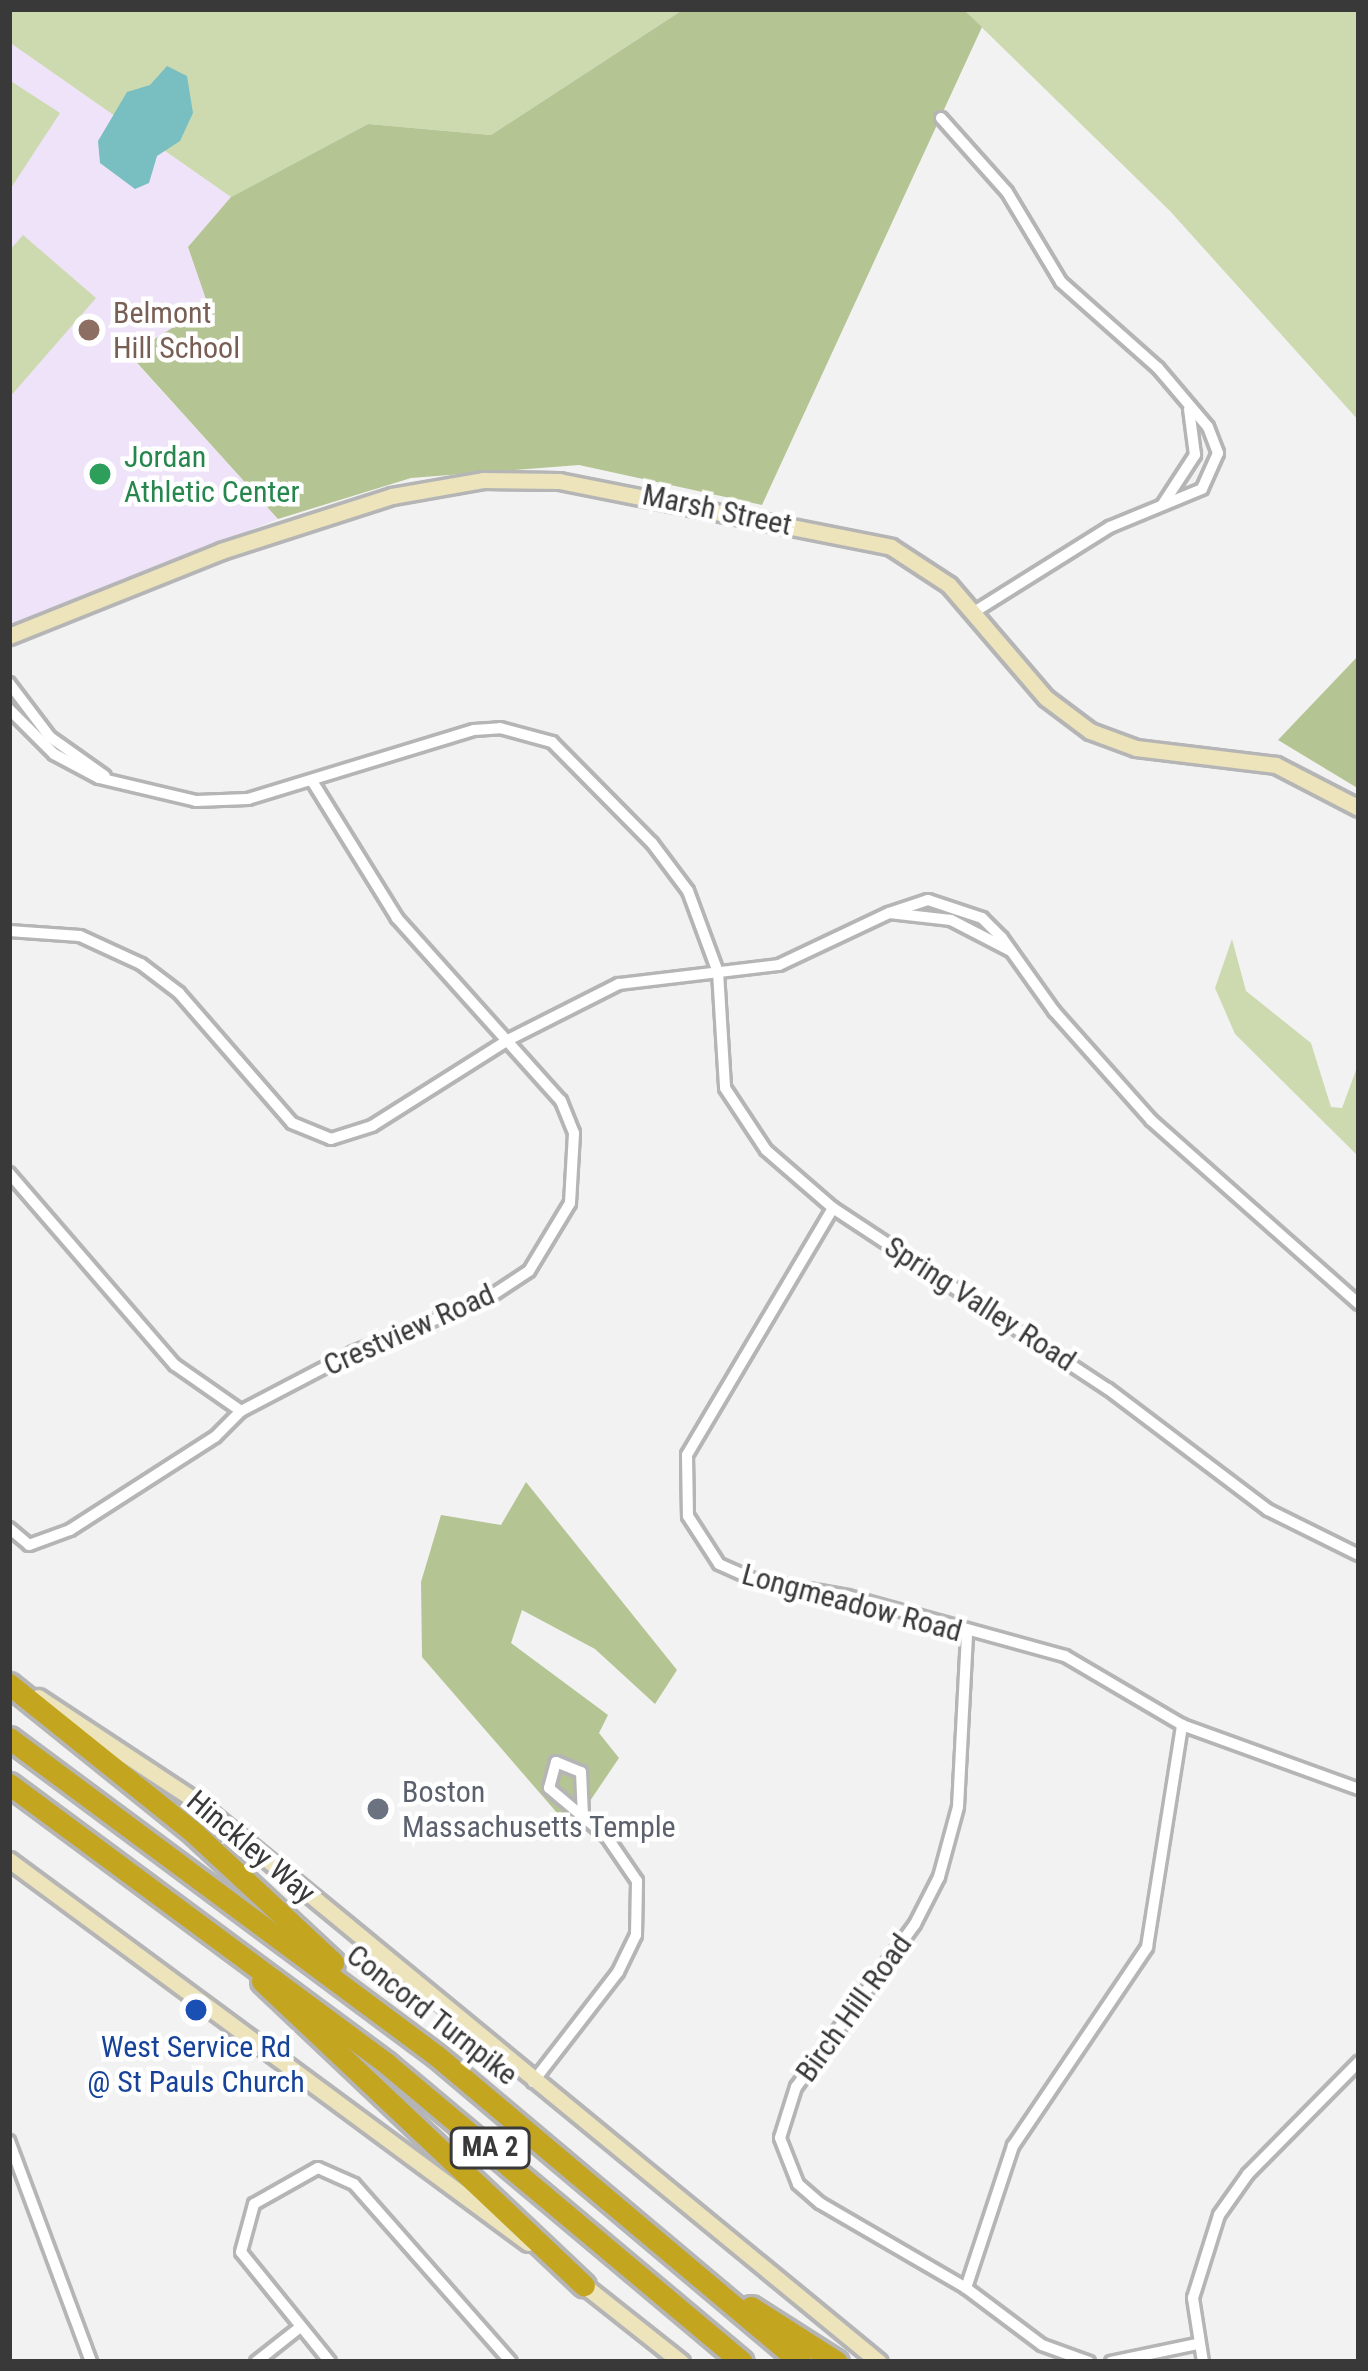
<!DOCTYPE html>
<html>
<head>
<meta charset="utf-8">
<style>
  body { margin:0 }
  #map { position:relative; width:1368px; height:2371px; overflow:hidden; background:#f2f2f3; font-family:"Roboto Condensed",sans-serif }
  div>[style] { position:absolute }
  [style*='--x'] { left:calc(var(--x)*1px); top:calc(var(--y)*1px); width:calc(var(--w)*1px); rotate:calc(var(--a)*1deg) }
  .education>* { inset:0; background:#eee3f8 }
  .green>* { inset:0; background:#cddab0 }
  .forest>* { inset:0; background:#b4c492 }
  .water>* { inset:0; background:#79bfc2 }
  .roads { filter:drop-shadow(3px 0 #b5b5b6) drop-shadow(-3px 0 #b5b5b6) drop-shadow(0 3px #b5b5b6) drop-shadow(0 -3px #b5b5b6) }
  .street>* { height:10px; margin:-5px; padding:0 5px; transform-origin:5px; border-radius:5px; background:#fff }
  .secondary>* { height:15px; margin:-7.5px; padding:0 7.5px; transform-origin:7.5px; border-radius:7.5px; background:#ede4bc }
  .highway>* { height:21px; margin:-10.5px; padding:0 10.5px; transform-origin:10.5px; border-radius:10.5px; background:#c3a520 }
  .dots>* { width:33px; height:33px; translate:-50% -50%; box-sizing:border-box; border:6px solid #fff; border-radius:50% }
  span { translate:-50% -50%; white-space:nowrap; text-align:center; line-height:1.15; -webkit-text-stroke:9px #fff; paint-order:stroke }
  .shield-label span { padding:3px 9px; background:#fff; border:3px solid; border-radius:9px; -webkit-text-stroke-width:0 }
  .shield-label { font-size:27px; color:#393939; font-weight:700 }
  .education-label { font-size:30px; color:#785e54 }
  .left { translate:0 -50%; text-align:left }
  .leisure-label { font-size:30px; color:#27864d }
  .street-label { font-size:30px; color:#393939 }
  .worship-label { font-size:30px; color:#5b616d }
  .transit-label { font-size:30px; color:#164399 }
  .frame { position:absolute; inset:0; border:12px solid #393939; pointer-events:none }
</style>
</head>
<body>
<div id="map">
  <div class="education">
    <div style="clip-path:polygon(9px 42px,231px 197px,188px 247px,208px 305px,130px 356px,278px 519px,9px 625px)"></div>
  </div>
  <div class="green">
    <div style="clip-path:polygon(9px 9px,684px 9px,491px 135px,368px 124px,231px 197px,9px 42px)"></div>
    <div style="clip-path:polygon(963px 9px,1359px 9px,1359px 421px,1170px 211px)"></div>
    <div style="clip-path:polygon(9px 80px,60px 113px,9px 191px)"></div>
    <div style="clip-path:polygon(23px 235px,96px 298px,9px 398px,9px 251px)"></div>
    <div style="clip-path:polygon(1232px 939px,1246px 991px,1311px 1043px,1331px 1107px,1342px 1108px,1359px 1062px,1359px 1157px,1235px 1034px,1215px 988px)"></div>
  </div>
  <div class="forest">
    <div style="clip-path:polygon(684px 9px,963px 9px,982px 27px,762px 505px,579px 465px,411px 478px,278px 519px,130px 355px,208px 305px,188px 247px,231px 197px,368px 124px,491px 135px)"></div>
    <div style="clip-path:polygon(1359px 655px,1359px 789px,1278px 740px)"></div>
    <div style="clip-path:polygon(526px 1482px,677px 1670px,655px 1704px,595px 1649px,522px 1610px,511px 1643px,608px 1715px,599px 1733px,619px 1758px,571px 1829px,422px 1657px,421px 1582px,441px 1515px,501px 1525px)"></div>
  </div>
  <div class="water">
    <div style="clip-path:polygon(167px 66px,187px 76px,193px 113px,180px 141px,157px 156px,149px 183px,135px 189px,100px 163px,98px 141px,127px 92px,150px 85px)"></div>
  </div>
  <div class="roads">
    <div class="street">
      <div style="--x:941;--y:118;--w:99;--a:48.3"></div>
      <div style="--x:1007;--y:192;--w:105;--a:59"></div>
      <div style="--x:1061;--y:282;--w:130;--a:41.6"></div>
      <div style="--x:1158;--y:368;--w:77;--a:49.7"></div>
      <div style="--x:1208;--y:427;--w:28;--a:69"></div>
      <div style="--x:1218;--y:453;--w:39;--a:114"></div>
      <div style="--x:1202;--y:489;--w:100;--a:157.6"></div>
      <div style="--x:1110;--y:527;--w:160;--a:148"></div>
      <div style="--x:1163;--y:504;--w:59;--a:-56.9"></div>
      <div style="--x:1195;--y:455;--w:46;--a:-97.4"></div>
      <div style="--x:9;--y:683;--w:68;--a:52.8"></div>
      <div style="--x:50;--y:737;--w:67;--a:35.3"></div>
      <div style="--x:9;--y:709;--w:64;--a:45"></div>
      <div style="--x:54;--y:754;--w:51;--a:28.1"></div>
      <div style="--x:99;--y:778;--w:100;--a:13.3"></div>
      <div style="--x:196;--y:801;--w:52;--a:-2.2"></div>
      <div style="--x:248;--y:799;--w:236;--a:-17"></div>
      <div style="--x:474;--y:730;--w:26;--a:-4"></div>
      <div style="--x:500;--y:728;--w:54;--a:15.1"></div>
      <div style="--x:552;--y:742;--w:142;--a:45.3"></div>
      <div style="--x:652;--y:843;--w:60;--a:53.1"></div>
      <div style="--x:688;--y:891;--w:86;--a:69.7"></div>
      <div style="--x:718;--y:972;--w:116;--a:86.5"></div>
      <div style="--x:725;--y:1088;--w:74;--a:56.5"></div>
      <div style="--x:766;--y:1150;--w:89;--a:40.9"></div>
      <div style="--x:833;--y:1208;--w:329;--a:33.4"></div>
      <div style="--x:1108;--y:1389;--w:201;--a:37.1"></div>
      <div style="--x:1268;--y:1510;--w:102;--a:26.3"></div>
      <div style="--x:9;--y:931;--w:71;--a:4"></div>
      <div style="--x:80;--y:936;--w:67;--a:24.7"></div>
      <div style="--x:141;--y:964;--w:48;--a:37.3"></div>
      <div style="--x:179;--y:993;--w:172;--a:49"></div>
      <div style="--x:292;--y:1123;--w:42;--a:22.3"></div>
      <div style="--x:331;--y:1139;--w:43;--a:-17.6"></div>
      <div style="--x:372;--y:1126;--w:161;--a:-32.3"></div>
      <div style="--x:508;--y:1040;--w:124;--a:-26.8"></div>
      <div style="--x:619;--y:984;--w:161;--a:-6.8"></div>
      <div style="--x:779;--y:965;--w:122;--a:-25.3"></div>
      <div style="--x:1011;--y:951;--w:68;--a:-152.7"></div>
      <div style="--x:951;--y:920;--w:62;--a:-173.6"></div>
      <div style="--x:889;--y:913;--w:41;--a:-18.4"></div>
      <div style="--x:928;--y:900;--w:57;--a:18.4"></div>
      <div style="--x:982;--y:918;--w:28;--a:45"></div>
      <div style="--x:1002;--y:938;--w:90;--a:54.5"></div>
      <div style="--x:1054;--y:1011;--w:146;--a:48.3"></div>
      <div style="--x:1151;--y:1120;--w:278;--a:41.5"></div>
      <div style="--x:9;--y:1173;--w:254;--a:49.2"></div>
      <div style="--x:175;--y:1365;--w:80;--a:34.9"></div>
      <div style="--x:833;--y:1208;--w:287;--a:120.6"></div>
      <div style="--x:687;--y:1455;--w:61;--a:89.1"></div>
      <div style="--x:688;--y:1516;--w:57;--a:57.1"></div>
      <div style="--x:719;--y:1564;--w:36;--a:24"></div>
      <div style="--x:752;--y:1579;--w:97;--a:10.1"></div>
      <div style="--x:847;--y:1596;--w:226;--a:15.4"></div>
      <div style="--x:1065;--y:1656;--w:136;--a:30.5"></div>
      <div style="--x:1182;--y:1725;--w:188;--a:19.9"></div>
      <div style="--x:9;--y:1528;--w:26;--a:40"></div>
      <div style="--x:29;--y:1545;--w:44;--a:-20.1"></div>
      <div style="--x:70;--y:1530;--w:172;--a:-32.7"></div>
      <div style="--x:215;--y:1437;--w:37;--a:-45"></div>
      <div style="--x:241;--y:1411;--w:127;--a:-27.6"></div>
      <div style="--x:354;--y:1352;--w:144;--a:-21.9"></div>
      <div style="--x:488;--y:1298;--w:49;--a:-33.4"></div>
      <div style="--x:529;--y:1271;--w:79;--a:-58.9"></div>
      <div style="--x:570;--y:1203;--w:70;--a:-86.7"></div>
      <div style="--x:574;--y:1133;--w:35;--a:-112"></div>
      <div style="--x:561;--y:1101;--w:246;--a:-131.9"></div>
      <div style="--x:397;--y:918;--w:161;--a:-121.8"></div>
      <div style="--x:967;--y:1635;--w:172;--a:93"></div>
      <div style="--x:958;--y:1807;--w:73;--a:105.2"></div>
      <div style="--x:939;--y:1877;--w:53;--a:117.1"></div>
      <div style="--x:915;--y:1924;--w:202;--a:126.1"></div>
      <div style="--x:796;--y:2087;--w:53;--a:107.4"></div>
      <div style="--x:780;--y:2138;--w:49;--a:68.6"></div>
      <div style="--x:798;--y:2184;--w:29;--a:41"></div>
      <div style="--x:820;--y:2203;--w:169;--a:30.2"></div>
      <div style="--x:966;--y:2288;--w:95;--a:36.9"></div>
      <div style="--x:1042;--y:2345;--w:50;--a:19.9"></div>
      <div style="--x:533;--y:2082;--w:139;--a:-52.3"></div>
      <div style="--x:618;--y:1972;--w:41;--a:-64.1"></div>
      <div style="--x:636;--y:1935;--w:54;--a:-88.9"></div>
      <div style="--x:637;--y:1881;--w:53;--a:-124.3"></div>
      <div style="--x:607;--y:1837;--w:76;--a:-139.8"></div>
      <div style="--x:549;--y:1788;--w:27;--a:-75"></div>
      <div style="--x:556;--y:1762;--w:27;--a:22"></div>
      <div style="--x:581;--y:1772;--w:44;--a:87.4"></div>
      <div style="--x:9;--y:2141;--w:236;--a:69.6"></div>
      <div style="--x:966;--y:2288;--w:150;--a:-71.7"></div>
      <div style="--x:1013;--y:2146;--w:240;--a:-56"></div>
      <div style="--x:1147;--y:1947;--w:225;--a:-81"></div>
      <div style="--x:256;--y:2362;--w:55;--a:-38.3"></div>
      <div style="--x:330;--y:2362;--w:141;--a:-129"></div>
      <div style="--x:241;--y:2252;--w:50;--a:-74.8"></div>
      <div style="--x:254;--y:2204;--w:73;--a:-29.4"></div>
      <div style="--x:318;--y:2168;--w:39;--a:24"></div>
      <div style="--x:354;--y:2184;--w:237;--a:48.6"></div>
      <div style="--x:1111;--y:2362;--w:88;--a:-11.8"></div>
      <div style="--x:1203;--y:2362;--w:65;--a:-98.9"></div>
      <div style="--x:1193;--y:2298;--w:87;--a:-72.6"></div>
      <div style="--x:1219;--y:2215;--w:50;--a:-54.7"></div>
      <div style="--x:1248;--y:2174;--w:158;--a:-45.3"></div>
    </div>
    <div class="secondary">
      <div style="--x:9;--y:636;--w:228;--a:-21.8"></div>
      <div style="--x:221;--y:551;--w:180;--a:-17.8"></div>
      <div style="--x:392;--y:496;--w:92;--a:-10"></div>
      <div style="--x:483;--y:480;--w:76;--a:0.8"></div>
      <div style="--x:559;--y:481;--w:338;--a:11.2"></div>
      <div style="--x:891;--y:547;--w:69;--a:33.2"></div>
      <div style="--x:949;--y:585;--w:149;--a:49.4"></div>
      <div style="--x:1046;--y:698;--w:55;--a:36.9"></div>
      <div style="--x:1090;--y:731;--w:49;--a:20.3"></div>
      <div style="--x:1136;--y:748;--w:141;--a:6.9"></div>
      <div style="--x:1276;--y:765;--w:93;--a:27.4"></div>
      <div style="--x:38;--y:1697;--w:191;--a:33.4"></div>
      <div style="--x:197;--y:1802;--w:882;--a:39.39"></div>
      <div style="--x:9;--y:1860;--w:645;--a:36.43"></div>
      <div style="--x:576;--y:2279;--w:134;--a:38.3"></div>
    </div>
    <div class="highway">
      <div style="--x:9;--y:1684;--w:238;--a:38.8"></div>
      <div style="--x:194;--y:1833;--w:190;--a:42.9"></div>
      <div style="--x:9;--y:1738;--w:533;--a:36.61"></div>
      <div style="--x:437;--y:2056;--w:475;--a:40.1"></div>
      <div style="--x:9;--y:1784;--w:470;--a:36.5"></div>
      <div style="--x:387;--y:2064;--w:463;--a:40"></div>
      <div style="--x:262;--y:1981;--w:443;--a:43.4"></div>
      <div style="--x:751;--y:2307;--w:102;--a:32.6"></div>
    </div>
  </div>
  <div class="dots">
    <div style="left:89px;top:330px;background:#8d6e63"></div>
    <div style="left:100px;top:474px;background:#2e9e5b"></div>
    <div style="left:378px;top:1809px;background:#6b7280"></div>
    <div style="left:196px;top:2010px;background:#1a4fb4"></div>
  </div>
  <div class="shield-label">
    <span style="left:490px;top:2148px">MA 2</span>
  </div>
  <div class="education-label">
    <span class="left" style="left:113px;top:330px">Belmont<br>Hill School</span>
  </div>
  <div class="leisure-label">
    <span class="left" style="left:124px;top:474px">Jordan<br>Athletic Center</span>
  </div>
  <div class="street-label">
    <span style="left:717px;top:510px;rotate:12deg">Marsh Street</span>
    <span style="left:980px;top:1304px;rotate:33deg">Spring Valley Road</span>
    <span style="left:409px;top:1330px;rotate:-24deg">Crestview Road</span>
    <span style="left:852px;top:1603px;rotate:15deg">Longmeadow Road</span>
    <span style="left:251px;top:1847px;rotate:40deg">Hinckley Way</span>
    <span style="left:854px;top:2008px;rotate:-54deg">Birch Hill Road</span>
    <span style="left:432px;top:2015px;rotate:38deg">Concord Turnpike</span>
  </div>
  <div class="worship-label">
    <span class="left" style="left:402px;top:1809px">Boston<br>Massachusetts Temple</span>
  </div>
  <div class="transit-label">
    <span style="left:196px;top:2064px">West Service Rd<br>@ St Pauls Church</span>
  </div>
  <div class="frame"></div>
</div>
</body>
</html>
